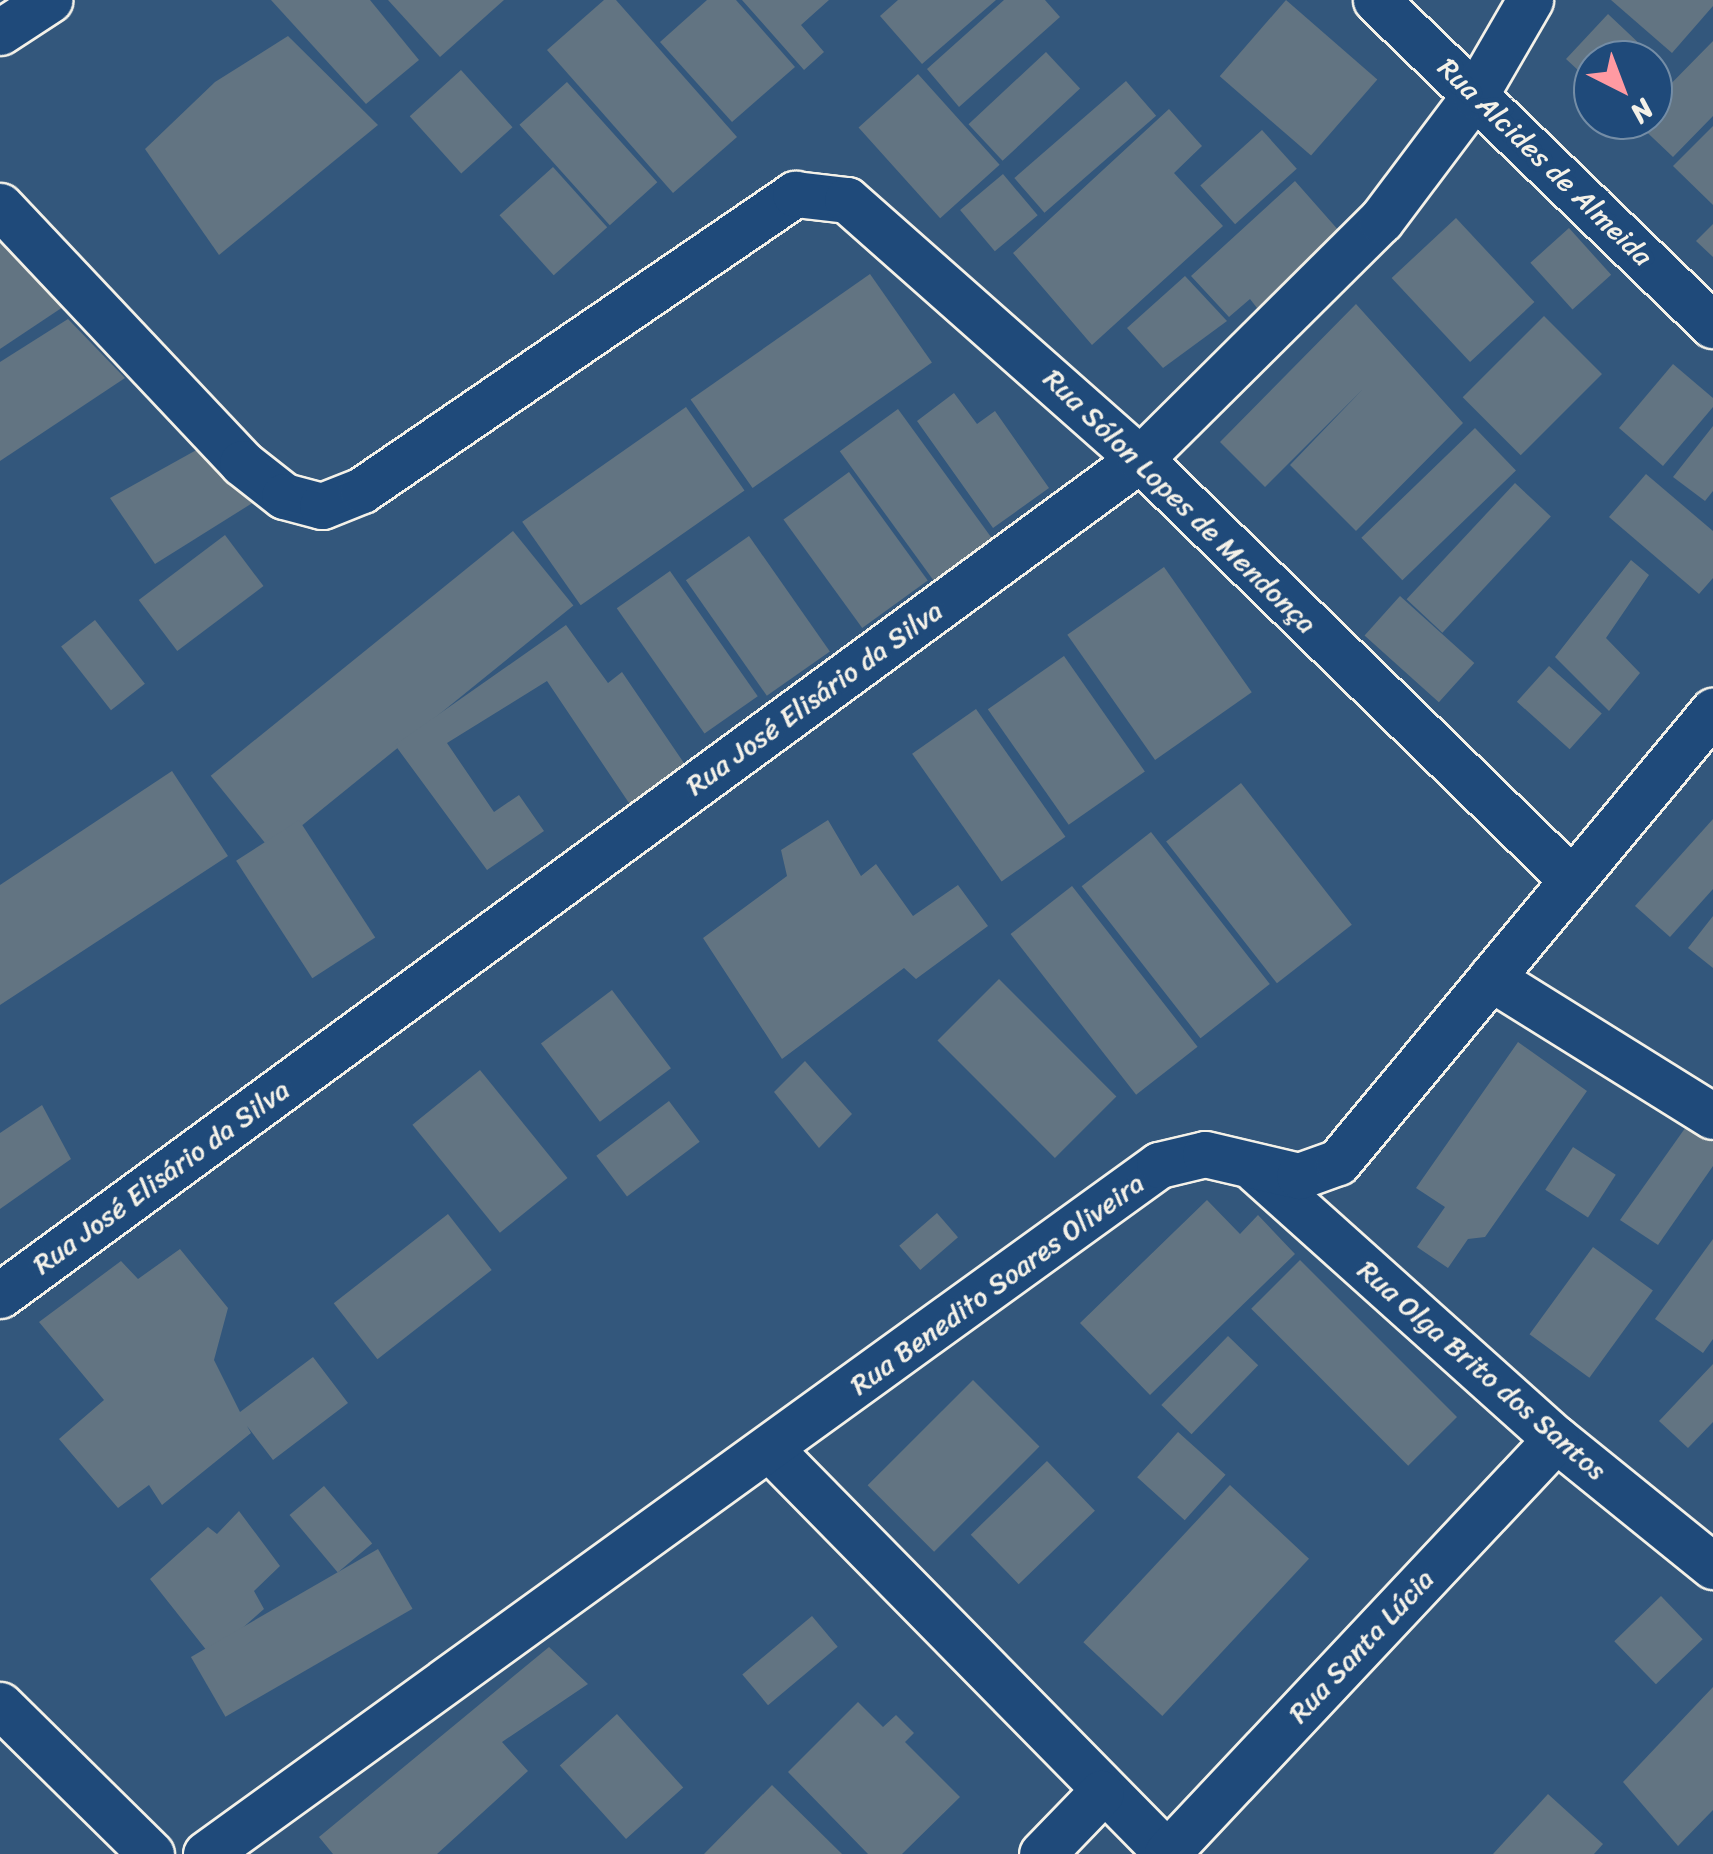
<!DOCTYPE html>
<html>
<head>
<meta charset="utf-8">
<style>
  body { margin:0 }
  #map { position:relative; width:1713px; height:1854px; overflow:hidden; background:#33577c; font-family:Sriracha,sans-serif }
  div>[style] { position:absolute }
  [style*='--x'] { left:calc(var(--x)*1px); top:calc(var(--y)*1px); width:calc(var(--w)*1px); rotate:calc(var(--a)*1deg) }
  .building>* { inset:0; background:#627482; transform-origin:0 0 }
  .roads { filter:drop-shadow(2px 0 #f4f1e8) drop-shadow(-2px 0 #f4f1e8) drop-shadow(0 2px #f4f1e8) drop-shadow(0 -2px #f4f1e8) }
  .street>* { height:45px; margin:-22.5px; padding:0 22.5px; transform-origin:22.5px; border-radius:22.5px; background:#1f4a7a }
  span { translate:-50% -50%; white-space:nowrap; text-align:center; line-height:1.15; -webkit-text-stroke:10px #1f4a7a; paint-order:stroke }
  .street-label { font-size:28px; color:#f4f1e8 }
  .north { position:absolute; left:1573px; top:40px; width:100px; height:100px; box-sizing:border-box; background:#1f4a7a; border:2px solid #748da6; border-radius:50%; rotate:138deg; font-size:28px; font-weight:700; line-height:40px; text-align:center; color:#f4f1e8 }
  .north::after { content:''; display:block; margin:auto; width:35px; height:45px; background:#ff9aa2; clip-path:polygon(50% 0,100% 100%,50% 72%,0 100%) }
</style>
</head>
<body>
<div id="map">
  <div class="building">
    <div style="clip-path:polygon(271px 0,370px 0,419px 60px,366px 104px)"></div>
    <div style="clip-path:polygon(388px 0,504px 0,440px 57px)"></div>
    <div style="clip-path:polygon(604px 0,616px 0,737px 137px,673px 193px,547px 50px)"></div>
    <div style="clip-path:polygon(707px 0,736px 0,795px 67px,732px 122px,660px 42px)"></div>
    <div style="clip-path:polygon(742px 0,829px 0,801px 25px,824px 52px,804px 70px)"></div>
    <div style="clip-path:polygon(898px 0,996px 0,922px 64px,880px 16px)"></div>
    <div style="clip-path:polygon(1004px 0,1045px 0,1060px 17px,959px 107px,927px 69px)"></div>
    <div style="left:1286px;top:0;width:121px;height:101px;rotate:41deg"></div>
    <div style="clip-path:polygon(1611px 0,1713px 0,1713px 6px,1672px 53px)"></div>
    <div style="clip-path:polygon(1608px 14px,1661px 64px,1653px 73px,1653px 60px,1593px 60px,1593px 84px,1566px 59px)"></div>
    <div style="clip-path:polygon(288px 36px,378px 125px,219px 255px,145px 149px,215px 82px)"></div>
    <div style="clip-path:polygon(1713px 41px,1713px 116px,1673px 157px,1634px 120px,1653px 120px,1653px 102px)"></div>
    <div style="left:1046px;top:52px;width:50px;height:106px;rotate:47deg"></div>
    <div style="left:461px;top:70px;width:77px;height:69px;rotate:48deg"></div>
    <div style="left:918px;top:74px;width:122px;height:80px;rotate:48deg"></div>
    <div style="left:1126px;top:81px;width:46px;height:148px;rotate:49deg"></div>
    <div style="left:567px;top:82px;width:135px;height:64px;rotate:48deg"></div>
    <div style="clip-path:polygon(1169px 109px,1202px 146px,1174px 173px,1223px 226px,1092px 345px,1013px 253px)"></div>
    <div style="clip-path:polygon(1713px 126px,1713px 205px,1673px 166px)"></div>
    <div style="left:1262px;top:130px;width:52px;height:83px;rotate:48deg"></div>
    <div style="left:553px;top:167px;width:81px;height:72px;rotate:48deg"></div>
    <div style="left:1003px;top:174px;width:54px;height:56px;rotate:50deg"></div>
    <div style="clip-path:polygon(1295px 181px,1340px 232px,1257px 308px,1250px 299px,1229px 317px,1191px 276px)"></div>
    <div style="left:1456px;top:218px;width:115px;height:88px;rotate:47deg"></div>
    <div style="clip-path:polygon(1713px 224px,1713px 257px,1696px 241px)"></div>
    <div style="left:1569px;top:228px;width:63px;height:52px;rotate:48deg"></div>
    <div style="clip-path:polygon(0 229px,69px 303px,0 349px)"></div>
    <div style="left:870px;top:274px;width:108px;height:219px;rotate:55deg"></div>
    <div style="clip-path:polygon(1185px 276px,1227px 321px,1163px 368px,1127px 328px)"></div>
    <div style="clip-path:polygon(1356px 304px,1463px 423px,1356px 531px,1290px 465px,1363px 389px,1265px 487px,1220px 442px)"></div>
    <div style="left:1544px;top:316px;width:82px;height:115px;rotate:45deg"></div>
    <div style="clip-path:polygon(68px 319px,125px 378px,0 461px,0 362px)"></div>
    <div style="clip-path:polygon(1673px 364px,1713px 398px,1713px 407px,1663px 466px,1619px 428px)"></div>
    <div style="clip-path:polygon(954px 393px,977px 424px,995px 411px,1049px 488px,993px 528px,917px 421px)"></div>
    <div style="left:686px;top:407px;width:102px;height:200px;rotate:55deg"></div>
    <div style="left:898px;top:409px;width:160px;height:72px;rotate:54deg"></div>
    <div style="clip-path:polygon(1713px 426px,1713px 491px,1705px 501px,1673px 477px)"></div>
    <div style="left:1475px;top:428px;width:59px;height:158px;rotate:46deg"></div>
    <div style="clip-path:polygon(218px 438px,262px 497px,155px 564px,110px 498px)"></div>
    <div style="left:849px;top:472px;width:134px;height:81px;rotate:54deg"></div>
    <div style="clip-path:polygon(1646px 474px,1713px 531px,1713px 578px,1699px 594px,1609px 517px)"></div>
    <div style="left:1515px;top:483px;width:49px;height:159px;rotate:43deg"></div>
    <div style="left:513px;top:531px;width:96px;height:389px;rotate:51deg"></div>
    <div style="left:225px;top:535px;width:64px;height:108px;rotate:53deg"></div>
    <div style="left:749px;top:536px;width:141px;height:77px;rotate:55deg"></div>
    <div style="clip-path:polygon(1631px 560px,1649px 575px,1606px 638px,1640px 673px,1609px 711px,1555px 657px)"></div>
    <div style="left:1164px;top:567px;width:153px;height:118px;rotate:55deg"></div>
    <div style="left:670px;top:571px;width:153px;height:65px;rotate:55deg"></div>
    <div style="left:1400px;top:596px;width:100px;height:53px;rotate:42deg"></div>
    <div style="left:95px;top:620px;width:81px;height:43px;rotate:52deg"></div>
    <div style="clip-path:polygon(566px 625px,608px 683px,622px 672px,686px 766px,631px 806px,547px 681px,447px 743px,494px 812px,519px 795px,544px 831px,487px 870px,395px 745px)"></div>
    <div style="left:1064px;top:656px;width:141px;height:93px;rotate:55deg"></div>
    <div style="left:1549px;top:666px;width:71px;height:48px;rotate:42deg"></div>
    <div style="left:976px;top:709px;width:156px;height:78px;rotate:55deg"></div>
    <div style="clip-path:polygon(172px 771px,228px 856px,0 1005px,0 885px)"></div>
    <div style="left:1241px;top:783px;width:180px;height:95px;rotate:52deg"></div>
    <div style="clip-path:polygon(1713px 819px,1713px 889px,1670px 937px,1635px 906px)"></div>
    <div style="left:299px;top:820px;width:140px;height:75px;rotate:57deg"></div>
    <div style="clip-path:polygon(828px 820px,861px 876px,876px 864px,913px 916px,958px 885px,988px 926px,916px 979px,904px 968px,782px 1059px,703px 938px,787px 876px,781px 850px)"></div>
    <div style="left:1151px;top:832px;width:193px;height:88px;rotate:52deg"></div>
    <div style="left:1072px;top:886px;width:204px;height:78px;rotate:52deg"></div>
    <div style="clip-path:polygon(1713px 916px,1713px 968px,1688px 948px)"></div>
    <div style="left:999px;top:979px;width:166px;height:87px;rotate:45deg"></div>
    <div style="left:612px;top:990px;width:98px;height:89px;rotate:53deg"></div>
    <div style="clip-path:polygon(1518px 1042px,1587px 1091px,1485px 1237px,1468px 1239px,1448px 1268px,1417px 1247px,1445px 1207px,1416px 1188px)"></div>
    <div style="clip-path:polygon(805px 1061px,852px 1114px,819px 1148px,774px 1092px)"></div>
    <div style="left:480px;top:1070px;width:139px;height:87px;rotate:51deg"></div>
    <div style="left:669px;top:1101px;width:51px;height:91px;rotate:53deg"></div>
    <div style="clip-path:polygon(42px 1105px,71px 1159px,0 1209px,0 1133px)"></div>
    <div style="clip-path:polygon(1688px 1124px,1713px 1142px,1713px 1166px,1658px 1245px,1620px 1220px)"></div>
    <div style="left:1573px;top:1147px;width:51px;height:51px;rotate:33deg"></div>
    <div style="clip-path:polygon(1207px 1200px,1240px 1234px,1258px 1215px,1295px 1254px,1150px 1395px,1080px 1323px)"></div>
    <div style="left:937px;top:1213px;width:32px;height:50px;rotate:49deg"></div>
    <div style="left:448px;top:1214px;width:71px;height:145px;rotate:52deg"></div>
    <div style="clip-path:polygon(1713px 1239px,1713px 1339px,1703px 1353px,1655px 1319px)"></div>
    <div style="left:1593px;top:1247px;width:74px;height:108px;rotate:36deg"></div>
    <div style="clip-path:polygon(180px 1249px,228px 1308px,214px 1360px,240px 1412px,313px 1357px,348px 1403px,273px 1460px,247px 1426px,251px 1433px,162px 1505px,149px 1485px,118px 1508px,59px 1439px,104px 1400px,39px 1322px,121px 1261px,138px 1279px)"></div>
    <div style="left:1300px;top:1260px;width:222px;height:69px;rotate:45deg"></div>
    <div style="left:1228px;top:1336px;width:42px;height:96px;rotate:44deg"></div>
    <div style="clip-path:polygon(1713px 1364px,1713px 1422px,1688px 1448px,1659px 1421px)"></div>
    <div style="left:973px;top:1380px;width:94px;height:149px;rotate:45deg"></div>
    <div style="left:1178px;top:1432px;width:64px;height:61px;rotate:42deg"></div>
    <div style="left:1047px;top:1461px;width:69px;height:106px;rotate:46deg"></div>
    <div style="left:1230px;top:1485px;width:108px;height:215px;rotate:43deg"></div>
    <div style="left:324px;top:1486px;width:75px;height:45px;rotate:50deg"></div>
    <div style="clip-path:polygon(239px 1511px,280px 1566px,254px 1591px,264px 1609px,211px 1656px,150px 1579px,208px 1527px,217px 1534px)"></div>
    <div style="left:378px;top:1549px;width:69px;height:216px;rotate:60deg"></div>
    <div style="left:1661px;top:1596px;width:60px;height:65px;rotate:46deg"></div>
    <div style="left:812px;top:1616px;width:40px;height:91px;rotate:50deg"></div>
    <div style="clip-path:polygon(549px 1647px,588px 1684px,502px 1742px,528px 1771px,437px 1854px,333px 1854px,319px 1837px)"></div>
    <div style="clip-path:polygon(1713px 1687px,1713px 1810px,1678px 1846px,1623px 1782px)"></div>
    <div style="clip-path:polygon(858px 1702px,883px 1727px,896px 1715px,914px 1733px,905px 1742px,960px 1797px,902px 1854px,868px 1854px,788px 1772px)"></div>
    <div style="left:617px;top:1714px;width:99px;height:77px;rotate:48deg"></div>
    <div style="clip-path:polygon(772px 1785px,842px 1854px,704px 1854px)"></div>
    <div style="clip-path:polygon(1548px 1794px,1603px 1844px,1594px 1854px,1493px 1854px)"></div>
  </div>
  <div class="roads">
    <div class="street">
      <div style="--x:1376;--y:0;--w:468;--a:44"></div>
      <div style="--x:0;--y:32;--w:59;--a:-33.1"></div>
      <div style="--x:0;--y:206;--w:353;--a:46.7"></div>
      <div style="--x:242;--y:463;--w:53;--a:38.2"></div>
      <div style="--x:284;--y:496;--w:39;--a:15"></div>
      <div style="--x:322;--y:506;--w:43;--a:-21.8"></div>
      <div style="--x:362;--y:490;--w:525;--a:-34.36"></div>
      <div style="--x:795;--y:194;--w:52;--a:6.6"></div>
      <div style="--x:847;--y:200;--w:391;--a:41.5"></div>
      <div style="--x:1140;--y:459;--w:599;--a:44.26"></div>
      <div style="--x:1491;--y:978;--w:261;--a:31.9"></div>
      <div style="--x:1256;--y:1170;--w:403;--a:41.9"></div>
      <div style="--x:1556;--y:1439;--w:202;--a:39"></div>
      <div style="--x:0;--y:1295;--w:1414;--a:-36.25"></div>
      <div style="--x:1140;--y:459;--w:339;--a:-44.8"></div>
      <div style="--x:1381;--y:220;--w:156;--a:-53.1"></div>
      <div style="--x:1475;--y:95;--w:110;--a:-59.9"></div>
      <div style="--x:772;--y:1451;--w:565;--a:45.5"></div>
      <div style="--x:0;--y:1705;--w:212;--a:44.6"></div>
      <div style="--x:1167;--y:1853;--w:568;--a:-46.78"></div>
      <div style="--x:206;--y:1854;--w:1176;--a:-35.87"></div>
      <div style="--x:1159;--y:1165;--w:47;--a:-13.4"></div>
      <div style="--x:1205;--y:1154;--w:97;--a:13.2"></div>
      <div style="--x:1299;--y:1176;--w:41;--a:-19.7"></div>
      <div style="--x:1338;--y:1162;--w:587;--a:-50.26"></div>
      <div style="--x:1042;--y:1854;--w:85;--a:-46"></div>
    </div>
  </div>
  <div class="street-label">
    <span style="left:1545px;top:162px;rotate:44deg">Rua Alcides de Almeida</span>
    <span style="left:1180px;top:501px;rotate:44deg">Rua Sólon Lopes de Mendonça</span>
    <span style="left:814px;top:698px;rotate:-36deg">Rua José Elisário da Silva</span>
    <span style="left:161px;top:1177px;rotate:-36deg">Rua José Elisário da Silva</span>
    <span style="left:997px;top:1284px;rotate:-36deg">Rua Benedito Soares Oliveira</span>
    <span style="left:1482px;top:1370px;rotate:41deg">Rua Olga Brito dos Santos</span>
    <span style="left:1361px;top:1646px;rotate:-47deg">Rua Santa Lúcia</span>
  </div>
  <div class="north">N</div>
</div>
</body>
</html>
